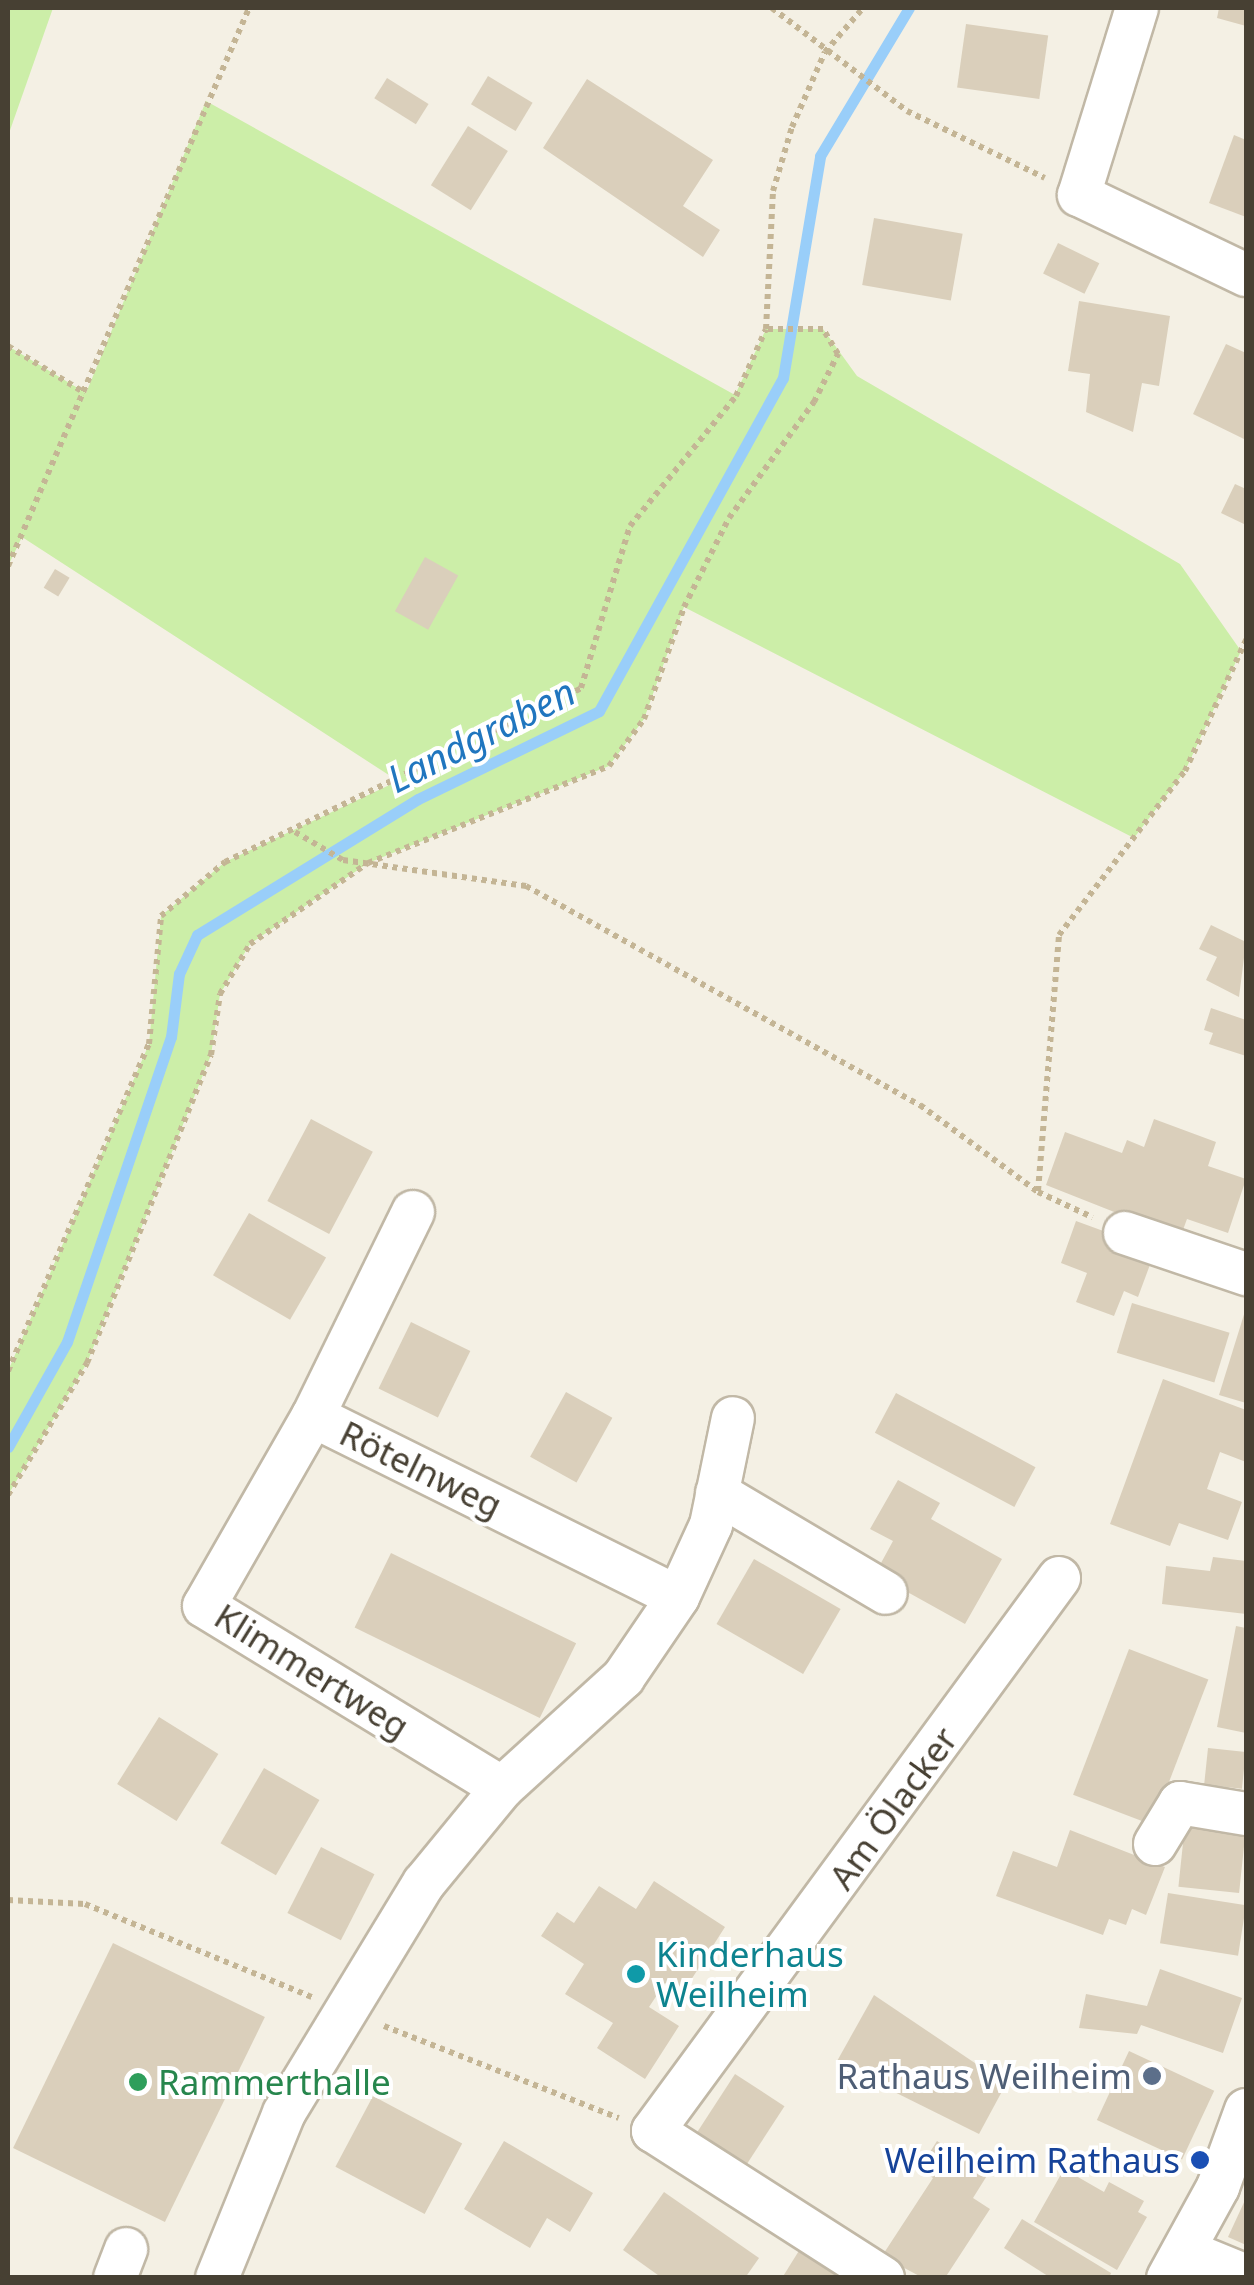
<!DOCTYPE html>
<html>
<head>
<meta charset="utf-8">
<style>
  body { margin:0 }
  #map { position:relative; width:1254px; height:2285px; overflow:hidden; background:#f4f0e4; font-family:"Noto Sans",sans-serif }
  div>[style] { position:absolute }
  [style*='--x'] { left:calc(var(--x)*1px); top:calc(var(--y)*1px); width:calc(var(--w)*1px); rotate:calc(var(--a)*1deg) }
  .green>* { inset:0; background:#cceea8 }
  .stream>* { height:11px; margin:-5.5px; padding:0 5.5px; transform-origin:5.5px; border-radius:5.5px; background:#99cef9 }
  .building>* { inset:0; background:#dacfbb; transform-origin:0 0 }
  .path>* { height:6px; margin-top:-3px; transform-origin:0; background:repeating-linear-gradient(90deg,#c4b595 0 5px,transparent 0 10px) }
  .roads { filter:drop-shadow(2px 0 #c1b8a6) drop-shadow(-2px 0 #c1b8a6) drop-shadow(0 2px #c1b8a6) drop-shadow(0 -2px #c1b8a6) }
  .minor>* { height:42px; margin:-21px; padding:0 21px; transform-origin:21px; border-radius:21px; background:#fff }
  .dots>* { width:28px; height:28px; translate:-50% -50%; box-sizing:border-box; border:5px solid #fff; border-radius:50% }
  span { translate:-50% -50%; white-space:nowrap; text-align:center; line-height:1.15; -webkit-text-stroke:8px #fff; paint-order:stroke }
  .street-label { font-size:35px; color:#474033 }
  .culture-label { font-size:35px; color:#0d838f }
  .left { translate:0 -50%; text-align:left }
  .service-label { font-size:35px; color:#4e5e75 }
  .right { translate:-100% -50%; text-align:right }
  .leisure-label { font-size:35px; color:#27864d }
  .transit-label { font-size:35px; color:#164399 }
  .water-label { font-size:38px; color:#2076bf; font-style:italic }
  .frame { position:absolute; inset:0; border:10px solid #474033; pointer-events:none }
</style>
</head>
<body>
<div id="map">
  <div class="green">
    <div style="clip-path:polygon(8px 8px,53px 8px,8px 136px)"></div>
    <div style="clip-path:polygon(206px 101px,735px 395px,766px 329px,823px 329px,857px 376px,1180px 564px,1241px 651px,1185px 771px,1134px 838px,684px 607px,644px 719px,609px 766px,368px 863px,250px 944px,220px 994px,211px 1055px,87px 1363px,8px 1495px,8px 1371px,149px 1044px,161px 916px,225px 862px,398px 781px,22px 537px,8px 566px,8px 346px,86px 393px)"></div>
  </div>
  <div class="stream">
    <div style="--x:8;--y:1447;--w:120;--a:-60.7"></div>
    <div style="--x:67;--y:1342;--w:322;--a:-71.2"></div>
    <div style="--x:171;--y:1037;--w:64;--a:-82.8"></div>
    <div style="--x:179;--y:974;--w:43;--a:-65.2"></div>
    <div style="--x:197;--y:935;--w:259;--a:-31.6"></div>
    <div style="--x:418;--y:799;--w:201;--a:-25.9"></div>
    <div style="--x:599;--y:711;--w:380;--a:-61.1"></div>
    <div style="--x:783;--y:378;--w:225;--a:-80.5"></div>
    <div style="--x:820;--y:156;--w:173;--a:-59"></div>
  </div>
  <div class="building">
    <div style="clip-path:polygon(1219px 8px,1246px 8px,1246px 26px,1217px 18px)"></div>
    <div style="left:966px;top:24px;width:83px;height:64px;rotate:8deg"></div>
    <div style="left:488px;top:76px;width:52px;height:33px;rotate:31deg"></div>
    <div style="left:387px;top:78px;width:49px;height:24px;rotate:32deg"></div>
    <div style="clip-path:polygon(587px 79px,713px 160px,683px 206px,720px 230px,703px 257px,543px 148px)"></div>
    <div style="left:468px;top:126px;width:47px;height:70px;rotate:32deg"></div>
    <div style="clip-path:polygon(1234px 135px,1246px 140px,1246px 217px,1209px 203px)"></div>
    <div style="left:874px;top:218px;width:90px;height:68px;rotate:10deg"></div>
    <div style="left:1058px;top:243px;width:46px;height:34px;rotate:26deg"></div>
    <div style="clip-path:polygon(1079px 301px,1170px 316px,1159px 386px,1142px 383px,1133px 432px,1086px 412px,1090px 374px,1068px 371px)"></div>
    <div style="clip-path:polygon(1226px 344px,1246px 353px,1246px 440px,1193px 414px)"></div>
    <div style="clip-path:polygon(1235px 484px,1246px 489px,1246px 525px,1221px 513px)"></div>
    <div style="left:425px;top:557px;width:38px;height:62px;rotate:29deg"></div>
    <div style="left:55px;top:569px;width:17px;height:22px;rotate:31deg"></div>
    <div style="clip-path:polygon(1211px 925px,1246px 942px,1239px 997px,1206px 980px,1217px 957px,1199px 949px)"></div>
    <div style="clip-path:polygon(1211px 1008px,1246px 1020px,1246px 1056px,1209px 1044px,1213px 1033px,1204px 1030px)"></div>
    <div style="left:311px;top:1119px;width:70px;height:93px;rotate:28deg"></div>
    <div style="clip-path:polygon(1154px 1119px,1216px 1142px,1208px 1166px,1246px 1179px,1228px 1233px,1187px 1219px,1180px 1238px,1046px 1185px,1065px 1132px,1122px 1153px,1127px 1140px,1144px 1147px)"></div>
    <div style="left:249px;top:1213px;width:89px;height:72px;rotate:30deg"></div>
    <div style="clip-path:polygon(1076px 1221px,1117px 1236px,1151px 1262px,1138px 1297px,1124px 1291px,1114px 1316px,1076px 1302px,1087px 1273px,1061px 1263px)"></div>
    <div style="left:1132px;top:1303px;width:102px;height:52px;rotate:17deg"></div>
    <div style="clip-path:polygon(1246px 1308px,1246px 1403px,1219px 1395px)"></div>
    <div style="left:411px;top:1322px;width:66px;height:74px;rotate:26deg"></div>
    <div style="clip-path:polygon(1163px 1379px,1246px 1410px,1246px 1462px,1220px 1452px,1207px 1489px,1242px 1502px,1228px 1540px,1179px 1523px,1170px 1546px,1110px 1524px)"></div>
    <div style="left:566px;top:1392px;width:53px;height:74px;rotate:29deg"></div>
    <div style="left:896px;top:1393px;width:158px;height:45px;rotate:28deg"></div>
    <div style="clip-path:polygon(898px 1480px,940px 1503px,931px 1519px,1002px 1559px,965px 1624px,875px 1574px,893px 1541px,870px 1529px)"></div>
    <div style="left:391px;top:1553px;width:206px;height:83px;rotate:26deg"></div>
    <div style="clip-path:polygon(1213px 1557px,1246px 1561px,1246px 1614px,1162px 1604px,1166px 1566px,1210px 1571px)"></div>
    <div style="left:754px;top:1559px;width:100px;height:75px;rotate:30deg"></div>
    <div style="clip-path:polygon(1236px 1626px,1246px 1628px,1246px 1733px,1217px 1727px)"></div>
    <div style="left:1129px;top:1649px;width:85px;height:156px;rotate:21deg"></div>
    <div style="left:159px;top:1717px;width:70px;height:79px;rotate:32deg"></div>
    <div style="left:1208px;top:1748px;width:38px;height:37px;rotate:6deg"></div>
    <div style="left:264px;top:1768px;width:64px;height:87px;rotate:30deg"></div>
    <div style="left:1185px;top:1824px;width:61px;height:63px;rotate:6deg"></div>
    <div style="clip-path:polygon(1070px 1830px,1165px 1867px,1146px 1915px,1132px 1909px,1126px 1925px,1109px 1919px,1103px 1935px,996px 1896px,1013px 1851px,1057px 1867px)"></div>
    <div style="left:321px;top:1847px;width:60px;height:74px;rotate:27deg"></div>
    <div style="clip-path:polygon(654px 1881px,725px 1927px,682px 1994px,665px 1983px,649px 2007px,679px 2026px,645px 2079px,597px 2048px,613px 2023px,565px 1994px,584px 1964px,541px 1936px,557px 1912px,574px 1923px,599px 1886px,636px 1909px)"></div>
    <div style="left:1168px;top:1893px;width:79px;height:51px;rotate:9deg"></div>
    <div style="left:113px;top:1943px;width:169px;height:228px;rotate:26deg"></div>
    <div style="clip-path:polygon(1160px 1969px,1242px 1998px,1223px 2053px,1141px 2025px,1137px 2034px,1079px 2028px,1086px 1994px,1147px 2006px)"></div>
    <div style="clip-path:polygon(874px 1995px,1006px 2084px,979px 2134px,836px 2063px)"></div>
    <div style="left:1129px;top:2051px;width:94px;height:76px;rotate:25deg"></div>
    <div style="left:735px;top:2074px;width:59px;height:77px;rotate:33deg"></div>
    <div style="left:373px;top:2096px;width:101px;height:80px;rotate:28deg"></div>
    <div style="clip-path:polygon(504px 2141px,593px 2193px,570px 2232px,547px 2218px,530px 2248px,464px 2209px)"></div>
    <div style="clip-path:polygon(937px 2141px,988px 2174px,973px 2198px,990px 2209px,945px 2278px,923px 2278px,882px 2256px,933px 2178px,919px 2169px)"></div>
    <div style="clip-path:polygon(1064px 2169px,1104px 2192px,1109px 2182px,1144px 2201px,1138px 2212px,1147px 2217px,1117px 2270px,1034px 2222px)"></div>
    <div style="clip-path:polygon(664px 2192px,759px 2258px,745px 2278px,662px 2278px,623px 2250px)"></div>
    <div style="clip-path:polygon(1246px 2198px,1246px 2245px,1228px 2237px)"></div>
    <div style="clip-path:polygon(1022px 2219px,1111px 2273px,1109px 2278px,1051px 2278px,1004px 2248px)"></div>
    <div style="clip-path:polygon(805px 2241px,862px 2278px,782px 2278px)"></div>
  </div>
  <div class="path">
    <div style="--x:772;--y:8;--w:170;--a:37.3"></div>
    <div style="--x:907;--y:111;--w:153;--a:25.9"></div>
    <div style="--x:8;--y:346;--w:90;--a:31.4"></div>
    <div style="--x:8;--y:566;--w:608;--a:-66.64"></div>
    <div style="--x:295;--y:832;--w:56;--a:30.3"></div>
    <div style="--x:343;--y:860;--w:185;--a:8.1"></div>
    <div style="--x:526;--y:886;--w:451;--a:29.1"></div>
    <div style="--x:920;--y:1105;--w:147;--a:36.4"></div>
    <div style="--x:1038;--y:1192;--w:60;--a:24.8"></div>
    <div style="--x:1038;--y:1191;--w:257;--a:-85.3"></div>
    <div style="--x:1059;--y:935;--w:207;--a:-52.5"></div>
    <div style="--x:1185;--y:771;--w:145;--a:-65"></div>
    <div style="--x:8;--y:1371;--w:356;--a:-66.7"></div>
    <div style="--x:149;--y:1044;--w:129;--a:-84.6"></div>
    <div style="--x:161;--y:916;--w:84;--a:-40.2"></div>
    <div style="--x:225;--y:862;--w:396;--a:-26"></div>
    <div style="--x:581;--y:688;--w:169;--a:-73.2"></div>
    <div style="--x:630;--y:526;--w:168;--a:-50.8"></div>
    <div style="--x:736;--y:396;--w:73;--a:-65.9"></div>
    <div style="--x:766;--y:329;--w:138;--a:-87.1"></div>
    <div style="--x:773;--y:191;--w:67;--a:-73.5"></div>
    <div style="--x:792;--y:127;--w:82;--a:-66.3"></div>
    <div style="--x:825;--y:52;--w:58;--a:-49.2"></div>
    <div style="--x:8;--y:1495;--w:154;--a:-59.1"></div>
    <div style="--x:87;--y:1363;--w:332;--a:-68.1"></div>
    <div style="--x:211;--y:1055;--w:62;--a:-81.6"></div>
    <div style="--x:220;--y:994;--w:58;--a:-59"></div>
    <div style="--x:250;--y:944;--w:143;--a:-34.5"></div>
    <div style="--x:368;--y:863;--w:260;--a:-21.9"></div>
    <div style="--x:609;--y:766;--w:59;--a:-53.3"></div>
    <div style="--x:644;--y:719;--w:119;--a:-70.3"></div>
    <div style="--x:684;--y:607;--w:100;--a:-63.2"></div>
    <div style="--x:729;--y:518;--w:144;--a:-53.8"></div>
    <div style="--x:814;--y:402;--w:54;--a:-63.4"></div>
    <div style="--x:838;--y:354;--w:29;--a:-121"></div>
    <div style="--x:823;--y:329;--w:57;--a:180"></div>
    <div style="--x:8;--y:1900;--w:77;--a:3"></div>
    <div style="--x:85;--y:1904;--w:245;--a:22.3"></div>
    <div style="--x:384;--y:2026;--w:252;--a:21.4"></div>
  </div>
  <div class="roads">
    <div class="minor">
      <div style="--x:1137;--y:8;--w:196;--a:107.2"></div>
      <div style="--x:1079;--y:195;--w:185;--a:25.6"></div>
      <div style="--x:413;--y:1212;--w:227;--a:116.1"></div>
      <div style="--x:313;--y:1416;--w:407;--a:26.4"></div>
      <div style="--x:1125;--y:1233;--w:128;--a:18.7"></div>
      <div style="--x:313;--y:1416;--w:219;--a:119.8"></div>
      <div style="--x:204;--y:1606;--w:349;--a:31.4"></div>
      <div style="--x:717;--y:1493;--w:196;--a:30.6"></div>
      <div style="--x:1155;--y:1844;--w:48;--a:-58.6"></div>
      <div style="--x:1180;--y:1803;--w:67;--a:9.5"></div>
      <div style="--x:1185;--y:2251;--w:66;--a:22.3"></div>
      <div style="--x:115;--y:2278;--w:31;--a:-69"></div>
      <div style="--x:217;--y:2278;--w:178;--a:-67.9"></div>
      <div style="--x:284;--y:2113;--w:269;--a:-58.7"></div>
      <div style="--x:424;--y:1883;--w:123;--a:-50.6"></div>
      <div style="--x:502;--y:1788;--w:164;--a:-42.3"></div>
      <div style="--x:623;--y:1678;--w:98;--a:-55.8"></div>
      <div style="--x:678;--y:1597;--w:79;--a:-65.4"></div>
      <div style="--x:711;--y:1525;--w:109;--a:-78.4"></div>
      <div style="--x:883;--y:2278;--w:273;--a:-147.4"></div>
      <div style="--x:653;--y:2131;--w:686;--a:-53.71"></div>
      <div style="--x:1168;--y:2278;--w:104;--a:-61.2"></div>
      <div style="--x:1218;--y:2187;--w:82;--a:-70"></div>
    </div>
  </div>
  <div class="dots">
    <div style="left:636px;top:1974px;background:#0f9aa8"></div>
    <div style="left:1152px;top:2076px;background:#5c6f8a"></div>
    <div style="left:138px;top:2082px;background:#2e9e5b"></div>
    <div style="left:1200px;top:2160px;background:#1a4fb4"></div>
  </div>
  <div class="street-label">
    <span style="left:421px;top:1469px;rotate:26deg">Rötelnweg</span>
    <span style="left:312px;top:1671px;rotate:32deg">Klimmertweg</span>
    <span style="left:893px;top:1808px;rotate:-54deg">Am Ölacker</span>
  </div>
  <div class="culture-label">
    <span class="left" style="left:656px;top:1974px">Kinderhaus<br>Weilheim</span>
  </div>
  <div class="service-label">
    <span class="right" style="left:1132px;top:2076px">Rathaus Weilheim</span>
  </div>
  <div class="leisure-label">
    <span class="left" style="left:158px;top:2082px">Rammerthalle</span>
  </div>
  <div class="transit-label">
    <span class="right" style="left:1180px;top:2160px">Weilheim Rathaus</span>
  </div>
  <div class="water-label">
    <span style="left:481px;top:735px;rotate:-27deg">Landgraben</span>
  </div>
  <div class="frame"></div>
</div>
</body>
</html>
